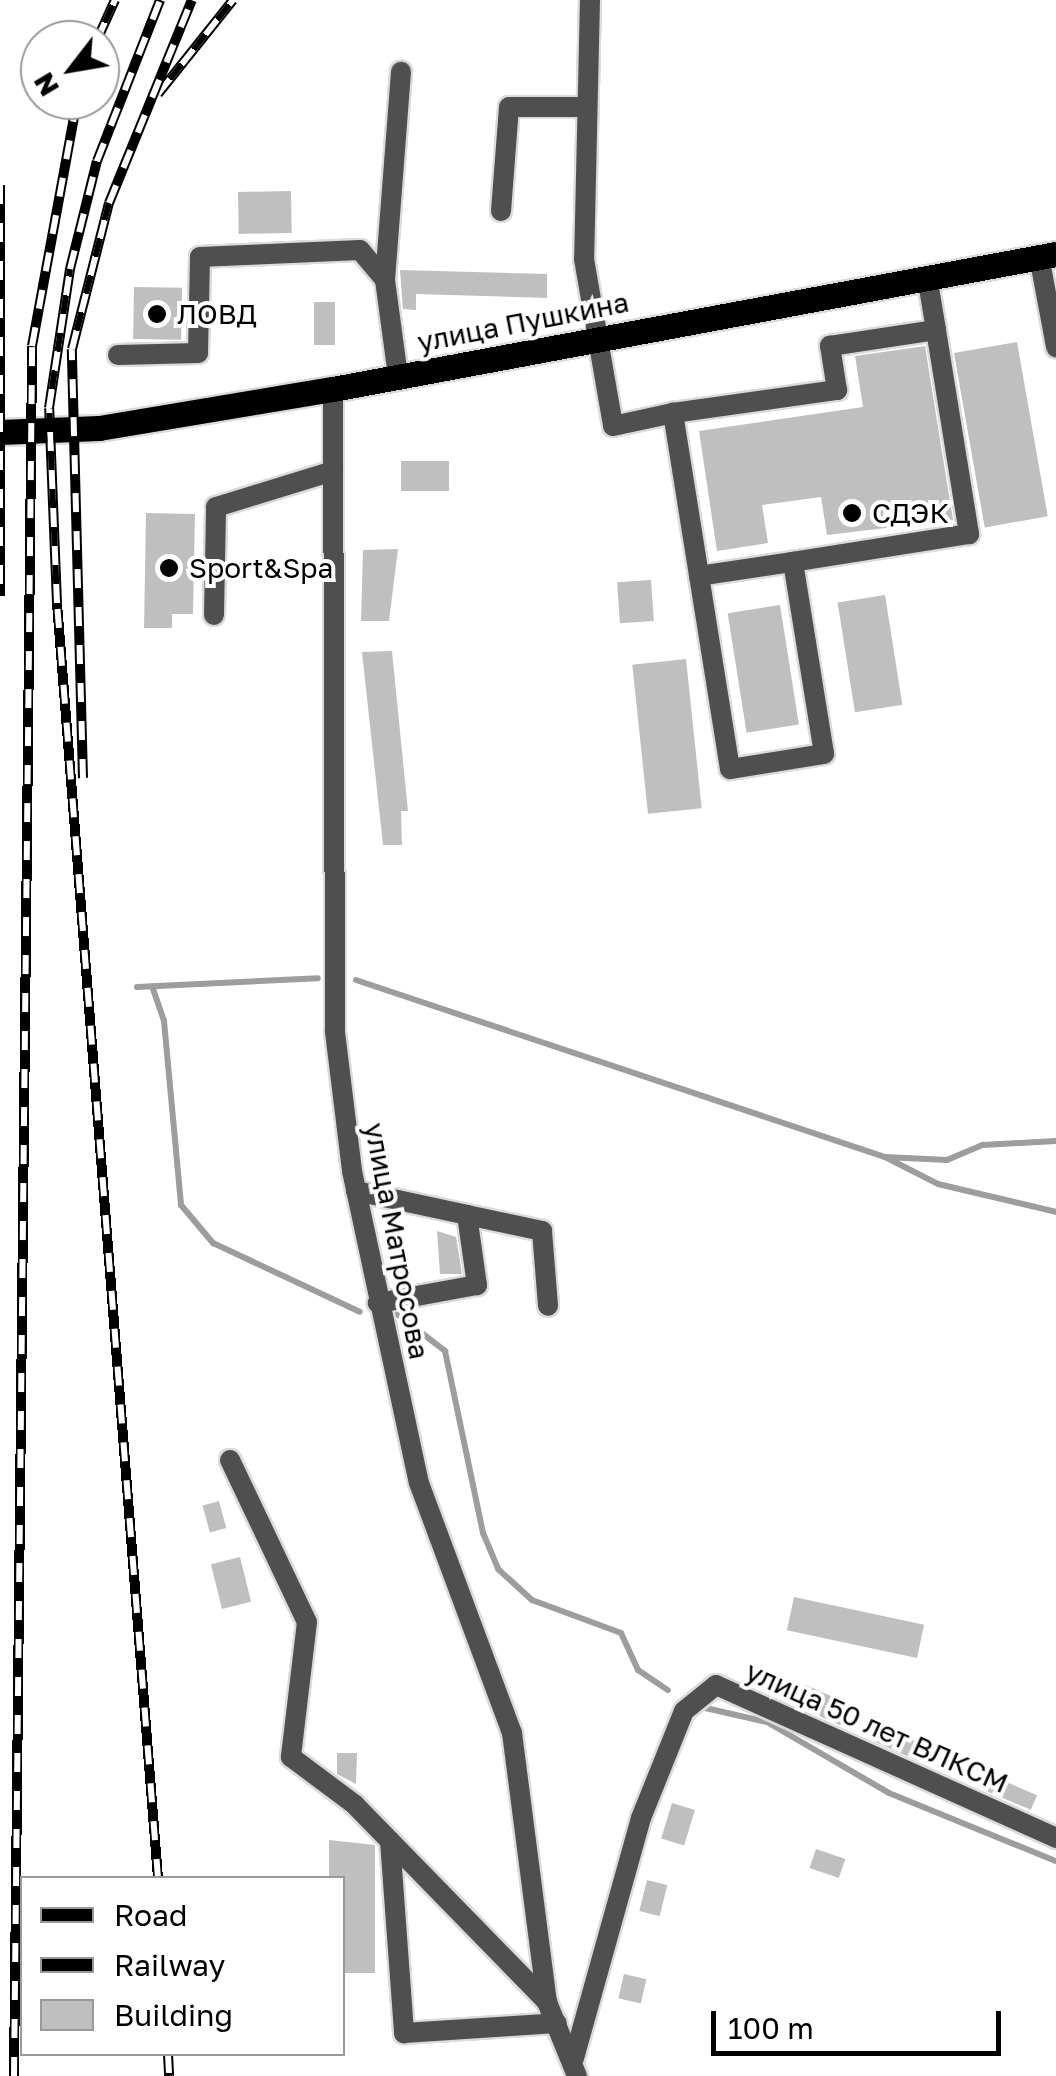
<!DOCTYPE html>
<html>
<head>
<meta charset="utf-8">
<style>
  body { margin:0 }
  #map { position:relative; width:1056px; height:2076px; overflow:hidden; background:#fff; font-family:"Golos Text",sans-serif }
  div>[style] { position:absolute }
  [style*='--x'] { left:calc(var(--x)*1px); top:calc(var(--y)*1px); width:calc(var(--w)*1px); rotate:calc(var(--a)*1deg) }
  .stream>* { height:6px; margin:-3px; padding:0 3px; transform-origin:3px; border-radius:3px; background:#9d9d9d }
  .building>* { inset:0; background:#bfbfbf; transform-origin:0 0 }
  .roads { filter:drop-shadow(2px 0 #dbdbdb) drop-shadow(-2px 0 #dbdbdb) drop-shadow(0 2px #dbdbdb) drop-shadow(0 -2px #dbdbdb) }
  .minor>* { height:20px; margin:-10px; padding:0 10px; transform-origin:10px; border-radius:10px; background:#4f4f4f }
  .major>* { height:25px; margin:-12.5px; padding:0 12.5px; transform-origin:12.5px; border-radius:12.5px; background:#000 }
  .rail>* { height:10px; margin-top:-5px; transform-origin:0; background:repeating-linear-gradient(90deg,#fff 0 19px,#000 0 38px); box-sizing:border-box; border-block:2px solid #000 }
  .dots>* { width:28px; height:28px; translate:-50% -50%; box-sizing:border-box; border:5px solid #fff; border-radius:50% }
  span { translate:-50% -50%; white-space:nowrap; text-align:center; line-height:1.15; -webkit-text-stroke:8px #fff; paint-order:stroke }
  .poi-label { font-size:28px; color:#000 }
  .left { translate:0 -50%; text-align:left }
  .street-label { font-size:28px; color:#000 }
  .legend { position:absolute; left:20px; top:1876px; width:325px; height:180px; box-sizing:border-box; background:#fff; border:2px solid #999; margin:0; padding:12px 18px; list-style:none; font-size:30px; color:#000 }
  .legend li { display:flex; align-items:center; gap:20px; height:50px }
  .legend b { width:50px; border:2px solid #999 }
  .north { position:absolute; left:20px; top:20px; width:100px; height:100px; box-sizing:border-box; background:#fff; border:2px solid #999; border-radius:50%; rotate:239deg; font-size:28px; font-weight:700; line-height:40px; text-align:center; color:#000 }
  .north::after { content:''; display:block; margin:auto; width:35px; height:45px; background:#000; clip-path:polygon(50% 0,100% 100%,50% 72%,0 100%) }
  .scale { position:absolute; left:711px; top:2011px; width:290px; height:45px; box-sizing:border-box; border:5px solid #000; border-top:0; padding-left:12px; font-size:30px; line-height:35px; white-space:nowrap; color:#000; -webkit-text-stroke:8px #fff; paint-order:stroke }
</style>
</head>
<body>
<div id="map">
  <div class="stream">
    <div style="--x:356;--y:980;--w:558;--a:18.5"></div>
    <div style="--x:885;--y:1157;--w:62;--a:2.8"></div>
    <div style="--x:947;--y:1160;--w:39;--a:-23"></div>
    <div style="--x:983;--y:1145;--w:73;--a:-3.1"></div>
    <div style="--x:152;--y:986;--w:37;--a:71"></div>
    <div style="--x:164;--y:1021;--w:185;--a:84.7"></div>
    <div style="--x:181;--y:1205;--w:50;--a:49.9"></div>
    <div style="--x:213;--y:1243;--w:162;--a:25.1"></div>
    <div style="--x:137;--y:987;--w:181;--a:-2.8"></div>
    <div style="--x:887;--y:1158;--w:57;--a:27"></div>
    <div style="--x:938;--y:1184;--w:121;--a:13.3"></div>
    <div style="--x:397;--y:1314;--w:61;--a:37.6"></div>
    <div style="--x:445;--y:1351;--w:186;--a:78.2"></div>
    <div style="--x:483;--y:1533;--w:39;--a:67"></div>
    <div style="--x:498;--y:1569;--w:46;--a:42.4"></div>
    <div style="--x:532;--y:1600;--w:95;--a:20.3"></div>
    <div style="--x:621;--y:1633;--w:41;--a:65.3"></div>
    <div style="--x:638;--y:1670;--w:36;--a:34"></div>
    <div style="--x:701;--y:1707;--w:68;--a:12.8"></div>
    <div style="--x:767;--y:1722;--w:141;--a:30.2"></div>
    <div style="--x:889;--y:1793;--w:180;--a:22.2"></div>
  </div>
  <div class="building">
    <div style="left:291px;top:191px;width:42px;height:53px;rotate:89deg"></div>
    <div style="clip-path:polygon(400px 270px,547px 274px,547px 298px,416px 294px,416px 310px,403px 309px)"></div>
    <div style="left:134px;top:287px;width:48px;height:52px;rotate:1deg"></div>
    <div style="left:314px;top:302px;width:21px;height:43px"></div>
    <div style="left:1017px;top:342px;width:177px;height:64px;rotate:80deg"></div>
    <div style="clip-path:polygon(925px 346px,953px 520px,827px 535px,821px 497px,762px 505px,768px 543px,717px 551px,699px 431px,863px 407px,855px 356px)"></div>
    <div style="left:401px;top:461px;width:48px;height:30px"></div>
    <div style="clip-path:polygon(146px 513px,195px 514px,193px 614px,172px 614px,172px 628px,144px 628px)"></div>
    <div style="clip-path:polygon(398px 549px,389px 621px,361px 621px,363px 550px)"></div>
    <div style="left:651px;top:580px;width:41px;height:34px;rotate:86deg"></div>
    <div style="left:885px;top:595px;width:111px;height:48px;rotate:81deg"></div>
    <div style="left:780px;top:605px;width:121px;height:53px;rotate:81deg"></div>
    <div style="clip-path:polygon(392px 651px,408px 811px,401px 811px,402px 845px,383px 845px,362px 652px)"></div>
    <div style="left:686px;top:659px;width:150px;height:54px;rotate:84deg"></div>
    <div style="clip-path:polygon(437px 1231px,456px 1237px,462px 1274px,440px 1274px)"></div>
    <div style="left:219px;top:1501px;width:28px;height:17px;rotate:75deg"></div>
    <div style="left:240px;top:1557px;width:46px;height:30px;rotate:76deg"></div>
    <div style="left:794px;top:1597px;width:133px;height:34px;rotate:12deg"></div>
    <div style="left:806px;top:1685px;width:48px;height:23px;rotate:24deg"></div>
    <div style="left:881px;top:1726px;width:48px;height:17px;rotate:24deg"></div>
    <div style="clip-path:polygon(337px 1753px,357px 1753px,356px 1784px,337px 1774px)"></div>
    <div style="left:992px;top:1776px;width:49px;height:16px;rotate:23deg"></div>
    <div style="left:672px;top:1803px;width:24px;height:37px;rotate:17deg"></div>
    <div style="clip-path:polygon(329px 1840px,375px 1845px,375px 1973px,342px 1973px,342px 1878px,329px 1878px)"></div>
    <div style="left:816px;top:1849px;width:31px;height:20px;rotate:19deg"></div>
    <div style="left:647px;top:1880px;width:21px;height:32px;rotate:14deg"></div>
    <div style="left:624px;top:1974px;width:23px;height:25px;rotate:13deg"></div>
  </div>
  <div class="roads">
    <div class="minor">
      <div style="--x:590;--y:0;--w:259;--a:91.3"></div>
      <div style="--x:584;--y:259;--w:169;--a:80.1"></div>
      <div style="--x:613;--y:426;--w:61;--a:-12.2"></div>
      <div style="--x:673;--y:413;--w:166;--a:-8"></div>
      <div style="--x:837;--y:390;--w:45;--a:-99"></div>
      <div style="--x:830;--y:346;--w:107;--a:-8.6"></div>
      <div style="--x:936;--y:330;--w:207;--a:80.8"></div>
      <div style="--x:969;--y:534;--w:178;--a:171"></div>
      <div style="--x:793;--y:562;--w:194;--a:80.8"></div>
      <div style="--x:824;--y:754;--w:95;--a:170.9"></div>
      <div style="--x:730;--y:769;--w:361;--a:-99.1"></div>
      <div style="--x:501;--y:211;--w:104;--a:-85.6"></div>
      <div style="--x:509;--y:107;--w:76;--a:0"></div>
      <div style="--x:1039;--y:256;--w:93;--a:79.4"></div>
      <div style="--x:927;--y:276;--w:55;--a:80.5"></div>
      <div style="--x:385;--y:280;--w:209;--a:-85.6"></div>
      <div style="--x:118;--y:355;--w:80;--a:-1.4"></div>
      <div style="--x:198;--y:353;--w:96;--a:-88.8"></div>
      <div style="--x:200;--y:257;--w:160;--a:-2.5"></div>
      <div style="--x:360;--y:250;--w:39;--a:50"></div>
      <div style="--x:385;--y:280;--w:97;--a:82.3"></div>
      <div style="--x:333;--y:389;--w:643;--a:89.82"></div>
      <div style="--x:335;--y:1032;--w:140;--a:83"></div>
      <div style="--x:352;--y:1171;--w:319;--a:77.9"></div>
      <div style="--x:419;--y:1483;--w:267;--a:69.6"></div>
      <div style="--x:512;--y:1733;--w:271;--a:82.6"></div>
      <div style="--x:547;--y:2002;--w:80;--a:67.9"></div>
      <div style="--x:699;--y:576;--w:95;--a:-8.5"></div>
      <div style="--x:214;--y:615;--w:108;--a:-88.9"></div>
      <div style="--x:216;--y:507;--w:122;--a:-17.1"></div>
      <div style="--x:356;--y:1191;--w:114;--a:12.2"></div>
      <div style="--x:467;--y:1215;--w:71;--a:81.9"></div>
      <div style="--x:477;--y:1285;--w:101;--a:169.7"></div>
      <div style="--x:467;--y:1215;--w:77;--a:12"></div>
      <div style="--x:542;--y:1231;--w:75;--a:85.4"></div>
      <div style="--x:230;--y:1460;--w:179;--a:64.6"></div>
      <div style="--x:307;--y:1622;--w:136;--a:96.8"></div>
      <div style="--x:291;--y:1757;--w:79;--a:36.7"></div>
      <div style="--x:354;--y:1804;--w:277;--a:45.7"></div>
      <div style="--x:390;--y:1841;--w:193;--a:85.8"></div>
      <div style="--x:404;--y:2033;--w:153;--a:-3.7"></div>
      <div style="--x:574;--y:2058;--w:249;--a:-74.4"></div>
      <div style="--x:641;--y:1818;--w:115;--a:-68.1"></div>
      <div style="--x:684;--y:1711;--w:41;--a:-39.1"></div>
      <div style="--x:716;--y:1685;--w:373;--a:24.2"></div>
    </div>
    <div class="major">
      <div style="--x:0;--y:432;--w:99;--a:-2.3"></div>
      <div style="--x:99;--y:428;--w:237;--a:-9.5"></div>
      <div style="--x:333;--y:389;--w:735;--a:-10.58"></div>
    </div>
  </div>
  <div class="rail">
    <div style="--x:97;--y:40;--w:44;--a:-65.8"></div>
    <div style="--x:158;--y:94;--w:120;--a:-51.4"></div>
    <div style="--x:0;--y:185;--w:411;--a:90"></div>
    <div style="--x:83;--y:778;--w:429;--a:-91.5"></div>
    <div style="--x:72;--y:349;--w:151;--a:-75.8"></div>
    <div style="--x:109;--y:203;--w:219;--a:-67.8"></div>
    <div style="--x:158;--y:1878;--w:1279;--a:-94.53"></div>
    <div style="--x:57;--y:603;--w:195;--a:-92.3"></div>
    <div style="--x:49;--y:408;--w:141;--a:-81.4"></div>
    <div style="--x:70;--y:269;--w:111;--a:-76"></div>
    <div style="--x:97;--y:161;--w:173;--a:-68.6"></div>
    <div style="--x:168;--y:2054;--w:22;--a:87"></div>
    <div style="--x:14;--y:2076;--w:1730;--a:-89.4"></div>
    <div style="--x:32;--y:346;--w:250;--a:-79.6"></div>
  </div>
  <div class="dots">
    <div style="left:157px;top:314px;background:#000"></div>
    <div style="left:852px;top:513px;background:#000"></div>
    <div style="left:169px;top:568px;background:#000"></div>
  </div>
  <div class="poi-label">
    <span class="left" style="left:177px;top:314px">ЛОВД</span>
    <span class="left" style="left:872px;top:513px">СДЭК</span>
    <span class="left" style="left:189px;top:568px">Sport&amp;Spa</span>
  </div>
  <div class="street-label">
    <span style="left:523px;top:322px;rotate:-11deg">улица Пушкина</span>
    <span style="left:397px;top:1241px;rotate:79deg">улица Матросова</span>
    <span style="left:877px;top:1727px;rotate:24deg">улица 50 лет ВЛКСМ</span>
  </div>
  <ul class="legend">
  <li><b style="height:12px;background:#000"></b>Road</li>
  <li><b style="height:12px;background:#000"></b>Railway</li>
  <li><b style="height:28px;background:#bfbfbf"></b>Building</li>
  </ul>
  <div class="north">N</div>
  <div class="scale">100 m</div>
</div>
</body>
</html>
